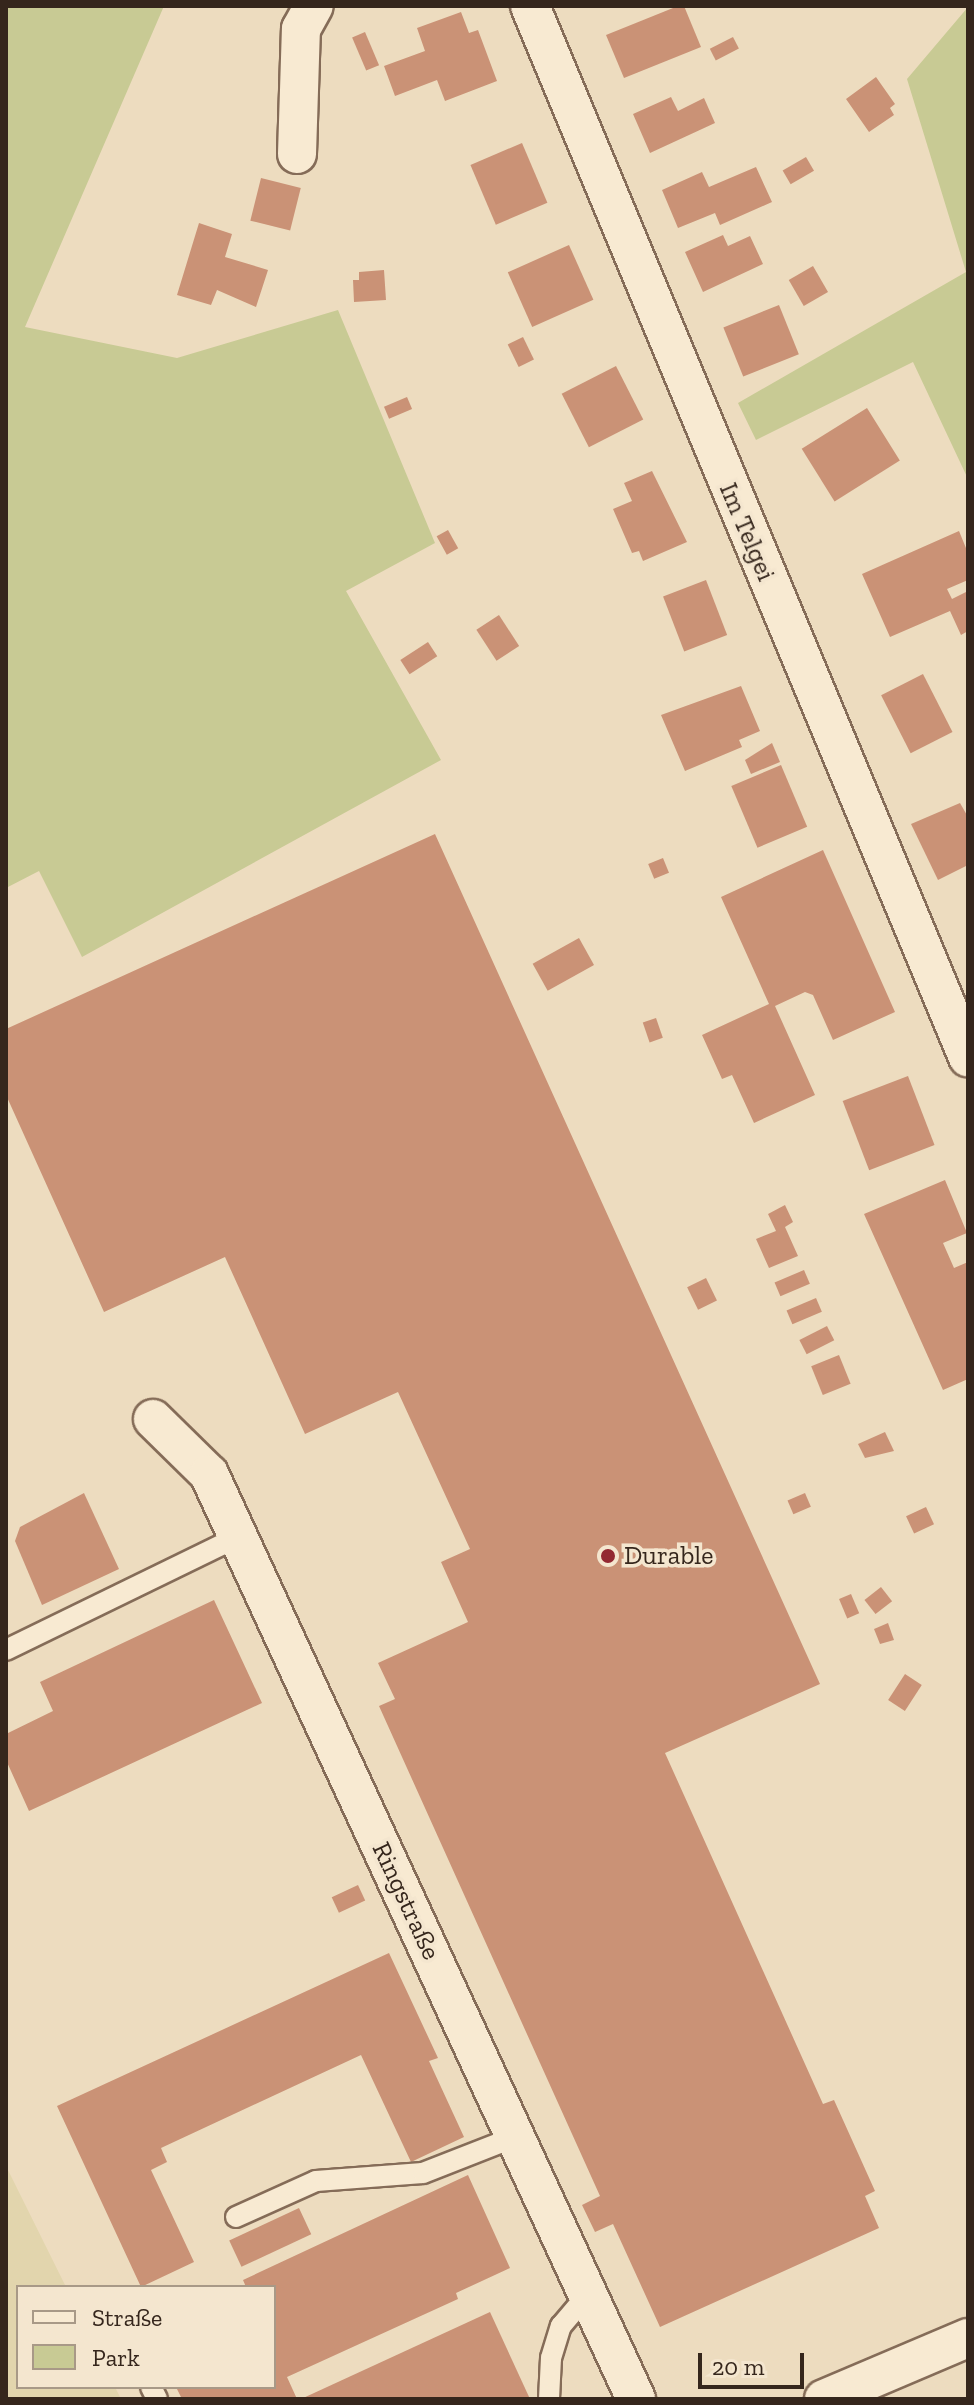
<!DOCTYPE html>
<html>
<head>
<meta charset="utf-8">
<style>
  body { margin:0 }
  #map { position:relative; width:974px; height:2405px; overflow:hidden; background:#eddcbf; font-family:"Zilla Slab",serif }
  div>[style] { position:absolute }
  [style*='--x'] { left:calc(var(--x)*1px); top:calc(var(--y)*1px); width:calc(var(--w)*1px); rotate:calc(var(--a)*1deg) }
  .farmland>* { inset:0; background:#e2d5ad }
  .green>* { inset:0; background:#c8ca94 }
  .building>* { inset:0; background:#ca9276; transform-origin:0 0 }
  .roads { filter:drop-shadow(2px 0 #856c58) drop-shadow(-2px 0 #856c58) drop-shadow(0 2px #856c58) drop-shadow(0 -2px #856c58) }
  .lane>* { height:20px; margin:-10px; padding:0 10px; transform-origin:10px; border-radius:10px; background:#f8ead2 }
  .street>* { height:38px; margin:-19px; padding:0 19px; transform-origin:19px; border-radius:19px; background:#f8ead2 }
  .dots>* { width:22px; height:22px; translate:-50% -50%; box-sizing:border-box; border:4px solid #f4e6cf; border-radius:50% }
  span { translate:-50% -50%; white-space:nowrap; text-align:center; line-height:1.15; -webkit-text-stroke:7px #f4e6cf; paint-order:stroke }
  .street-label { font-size:26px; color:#35261c }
  .poi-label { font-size:26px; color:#35261c }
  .left { translate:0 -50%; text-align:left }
  .frame { position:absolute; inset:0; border:8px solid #35261c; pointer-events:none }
  .legend { position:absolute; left:16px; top:2285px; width:260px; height:104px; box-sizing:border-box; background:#f4e6cf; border:2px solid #a89987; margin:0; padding:10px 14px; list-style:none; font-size:24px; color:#35261c }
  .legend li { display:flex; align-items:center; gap:16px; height:40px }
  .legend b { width:40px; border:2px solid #a89987 }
  .scale { position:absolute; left:698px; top:2353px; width:106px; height:36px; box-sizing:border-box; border:4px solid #35261c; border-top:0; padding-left:10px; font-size:24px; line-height:28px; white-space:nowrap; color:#35261c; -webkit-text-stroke:6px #f4e6cf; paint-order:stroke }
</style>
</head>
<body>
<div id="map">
  <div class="farmland">
    <div style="clip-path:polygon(6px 2166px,66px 2287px,18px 2287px,18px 2387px,115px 2387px,121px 2399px,6px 2399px)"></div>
  </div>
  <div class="green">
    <div style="clip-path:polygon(6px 6px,164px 6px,25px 327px,177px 358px,338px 310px,435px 543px,346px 591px,441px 760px,82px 957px,39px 871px,6px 888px)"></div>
    <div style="clip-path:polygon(968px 7px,968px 479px,913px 362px,756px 440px,738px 403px,966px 272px,907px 79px)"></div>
  </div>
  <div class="building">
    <div style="clip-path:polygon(678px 6px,684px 6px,701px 47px,624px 78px,606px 35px)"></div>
    <div style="clip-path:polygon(461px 12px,469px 33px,478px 30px,497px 81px,445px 101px,437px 80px,395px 96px,384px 66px,425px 51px,417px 28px)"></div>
    <div style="left:365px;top:32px;width:36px;height:14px;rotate:67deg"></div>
    <div style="left:733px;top:37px;width:13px;height:26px;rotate:63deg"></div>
    <div style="clip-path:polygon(876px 77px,895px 104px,890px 108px,894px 115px,869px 132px,846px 99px)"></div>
    <div style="clip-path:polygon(671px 97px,678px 111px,704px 98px,715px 123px,650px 153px,633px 114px)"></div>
    <div style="left:522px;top:143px;width:65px;height:56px;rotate:67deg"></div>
    <div style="left:806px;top:157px;width:16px;height:27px;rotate:60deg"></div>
    <div style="clip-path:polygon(756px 167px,772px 202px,720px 225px,715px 213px,678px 228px,662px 190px,702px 172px,709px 187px)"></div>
    <div style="left:261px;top:178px;width:41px;height:44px;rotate:14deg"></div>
    <div style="clip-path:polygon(199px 223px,232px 234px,225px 257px,268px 270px,256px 307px,217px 290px,211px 305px,177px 295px)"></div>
    <div style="clip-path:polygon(723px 235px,728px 246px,750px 236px,763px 264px,703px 292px,685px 252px)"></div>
    <div style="left:569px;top:245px;width:60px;height:67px;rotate:66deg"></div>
    <div style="left:813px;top:266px;width:30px;height:28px;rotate:60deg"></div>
    <div style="clip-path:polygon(384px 270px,386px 300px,354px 302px,353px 280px,359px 280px,359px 272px)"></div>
    <div style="left:779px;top:305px;width:53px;height:60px;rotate:68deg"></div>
    <div style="left:523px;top:337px;width:25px;height:17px;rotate:64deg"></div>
    <div style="left:616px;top:366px;width:60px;height:61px;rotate:63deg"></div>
    <div style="left:407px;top:397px;width:13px;height:25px;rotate:67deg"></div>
    <div style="left:867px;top:408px;width:62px;height:77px;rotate:58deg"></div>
    <div style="clip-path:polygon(652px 471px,687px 542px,643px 561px,639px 551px,632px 553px,613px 509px,632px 501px,624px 483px)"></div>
    <div style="left:448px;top:530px;width:21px;height:13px;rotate:61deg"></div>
    <div style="clip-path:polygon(959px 531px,968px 553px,968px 580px,947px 589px,952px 599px,968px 591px,968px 631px,961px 635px,950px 611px,890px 637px,862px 574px)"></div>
    <div style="left:706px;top:580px;width:59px;height:46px;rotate:69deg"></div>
    <div style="left:499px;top:615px;width:37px;height:27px;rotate:57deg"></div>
    <div style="left:428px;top:642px;width:17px;height:33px;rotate:57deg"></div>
    <div style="left:923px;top:674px;width:65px;height:47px;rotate:63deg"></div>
    <div style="clip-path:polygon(741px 686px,760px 731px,739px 740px,742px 747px,685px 771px,661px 715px)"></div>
    <div style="clip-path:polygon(772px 743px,780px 762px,751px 774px,745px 760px)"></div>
    <div style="left:781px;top:765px;width:67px;height:54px;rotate:67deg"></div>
    <div style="clip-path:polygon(960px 803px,968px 817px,968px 865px,938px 880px,911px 824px)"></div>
    <div style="clip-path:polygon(435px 834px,820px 1684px,665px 1753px,823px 2104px,834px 2100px,875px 2191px,865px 2196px,879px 2228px,660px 2327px,613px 2224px,595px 2232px,582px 2205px,600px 2196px,379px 1706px,395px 1699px,378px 1663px,468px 1622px,441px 1562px,470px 1549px,398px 1392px,305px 1434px,225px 1257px,104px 1312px,6px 1095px,6px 1029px)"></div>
    <div style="clip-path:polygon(823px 850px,895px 1012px,833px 1040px,813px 995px,805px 992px,775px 1006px,815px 1095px,754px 1123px,732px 1075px,722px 1079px,702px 1035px,769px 1004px,721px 897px)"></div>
    <div style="left:663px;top:858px;width:16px;height:16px;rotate:68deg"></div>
    <div style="left:579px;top:938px;width:31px;height:53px;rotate:61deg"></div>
    <div style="left:656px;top:1018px;width:21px;height:14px;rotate:71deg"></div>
    <div style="left:908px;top:1076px;width:74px;height:70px;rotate:69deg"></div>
    <div style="clip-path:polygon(945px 1180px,967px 1233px,943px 1243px,954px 1268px,968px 1262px,968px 1379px,943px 1390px,864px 1214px)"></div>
    <div style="clip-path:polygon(785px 1205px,793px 1222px,785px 1227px,798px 1256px,769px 1268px,756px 1239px,776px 1231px,768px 1214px)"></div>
    <div style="left:804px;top:1270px;width:15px;height:32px;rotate:67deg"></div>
    <div style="left:706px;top:1278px;width:25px;height:21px;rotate:64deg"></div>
    <div style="left:816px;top:1298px;width:15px;height:32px;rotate:67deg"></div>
    <div style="left:827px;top:1326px;width:16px;height:31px;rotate:63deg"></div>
    <div style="left:839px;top:1355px;width:31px;height:30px;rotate:68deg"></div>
    <div style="clip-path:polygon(885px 1432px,894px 1451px,865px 1458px,858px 1444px)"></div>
    <div style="clip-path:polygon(84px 1493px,119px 1569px,42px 1605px,15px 1541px,20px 1527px)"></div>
    <div style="left:805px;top:1493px;width:15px;height:19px;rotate:67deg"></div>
    <div style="left:926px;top:1507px;width:19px;height:22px;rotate:65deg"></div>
    <div style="left:881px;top:1587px;width:18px;height:21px;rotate:52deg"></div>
    <div style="left:851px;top:1594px;width:21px;height:13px;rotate:67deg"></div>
    <div style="clip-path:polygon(214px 1600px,262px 1703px,29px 1811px,6px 1760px,6px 1734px,53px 1711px,40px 1682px)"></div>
    <div style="clip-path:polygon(888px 1623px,894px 1640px,880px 1644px,874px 1629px)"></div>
    <div style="left:905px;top:1674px;width:20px;height:31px;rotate:33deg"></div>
    <div style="left:358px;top:1885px;width:17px;height:29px;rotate:65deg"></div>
    <div style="clip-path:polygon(389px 1953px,438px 2058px,429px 2061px,464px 2137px,411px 2162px,361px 2055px,161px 2148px,167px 2162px,151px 2170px,194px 2262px,141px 2287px,57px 2106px)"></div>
    <div style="clip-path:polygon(468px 2175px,510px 2268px,456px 2293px,458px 2299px,287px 2377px,297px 2399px,182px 2399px,176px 2387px,274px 2387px,274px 2287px,246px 2287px,243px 2280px)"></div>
    <div style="left:299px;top:2208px;width:29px;height:77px;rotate:65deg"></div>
    <div style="clip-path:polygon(490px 2312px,530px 2399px,301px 2399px)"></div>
  </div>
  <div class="roads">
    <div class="lane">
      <div style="--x:6;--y:1650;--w:258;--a:-26"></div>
      <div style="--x:236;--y:2217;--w:88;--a:-24.2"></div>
      <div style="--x:316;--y:2181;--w:107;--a:-4.3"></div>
      <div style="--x:423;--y:2173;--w:99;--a:-21.4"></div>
      <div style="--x:151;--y:2387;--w:13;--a:63"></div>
      <div style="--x:549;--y:2399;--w:41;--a:-87.2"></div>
      <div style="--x:551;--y:2358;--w:34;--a:-73"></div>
      <div style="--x:561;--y:2326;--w:42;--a:-49.8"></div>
    </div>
    <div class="street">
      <div style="--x:530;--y:6;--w:1139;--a:67.38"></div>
      <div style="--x:297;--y:154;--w:125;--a:-88.2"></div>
      <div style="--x:301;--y:29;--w:26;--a:-61"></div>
      <div style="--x:153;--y:1419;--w:78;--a:44.5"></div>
      <div style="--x:209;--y:1474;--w:1019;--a:65.22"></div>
      <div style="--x:824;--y:2399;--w:156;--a:-23"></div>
    </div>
  </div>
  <div class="dots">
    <div style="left:608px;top:1556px;background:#932932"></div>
  </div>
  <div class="street-label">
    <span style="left:747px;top:532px;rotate:67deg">Im Telgei</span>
    <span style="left:406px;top:1901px;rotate:65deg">Ringstraße</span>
  </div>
  <div class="poi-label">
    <span class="left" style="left:624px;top:1556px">Durable</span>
  </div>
  <div class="frame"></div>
  <ul class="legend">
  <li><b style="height:10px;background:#f8ead2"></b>Straße</li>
  <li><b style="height:22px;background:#c8ca94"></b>Park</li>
  </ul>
  <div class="scale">20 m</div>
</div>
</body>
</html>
